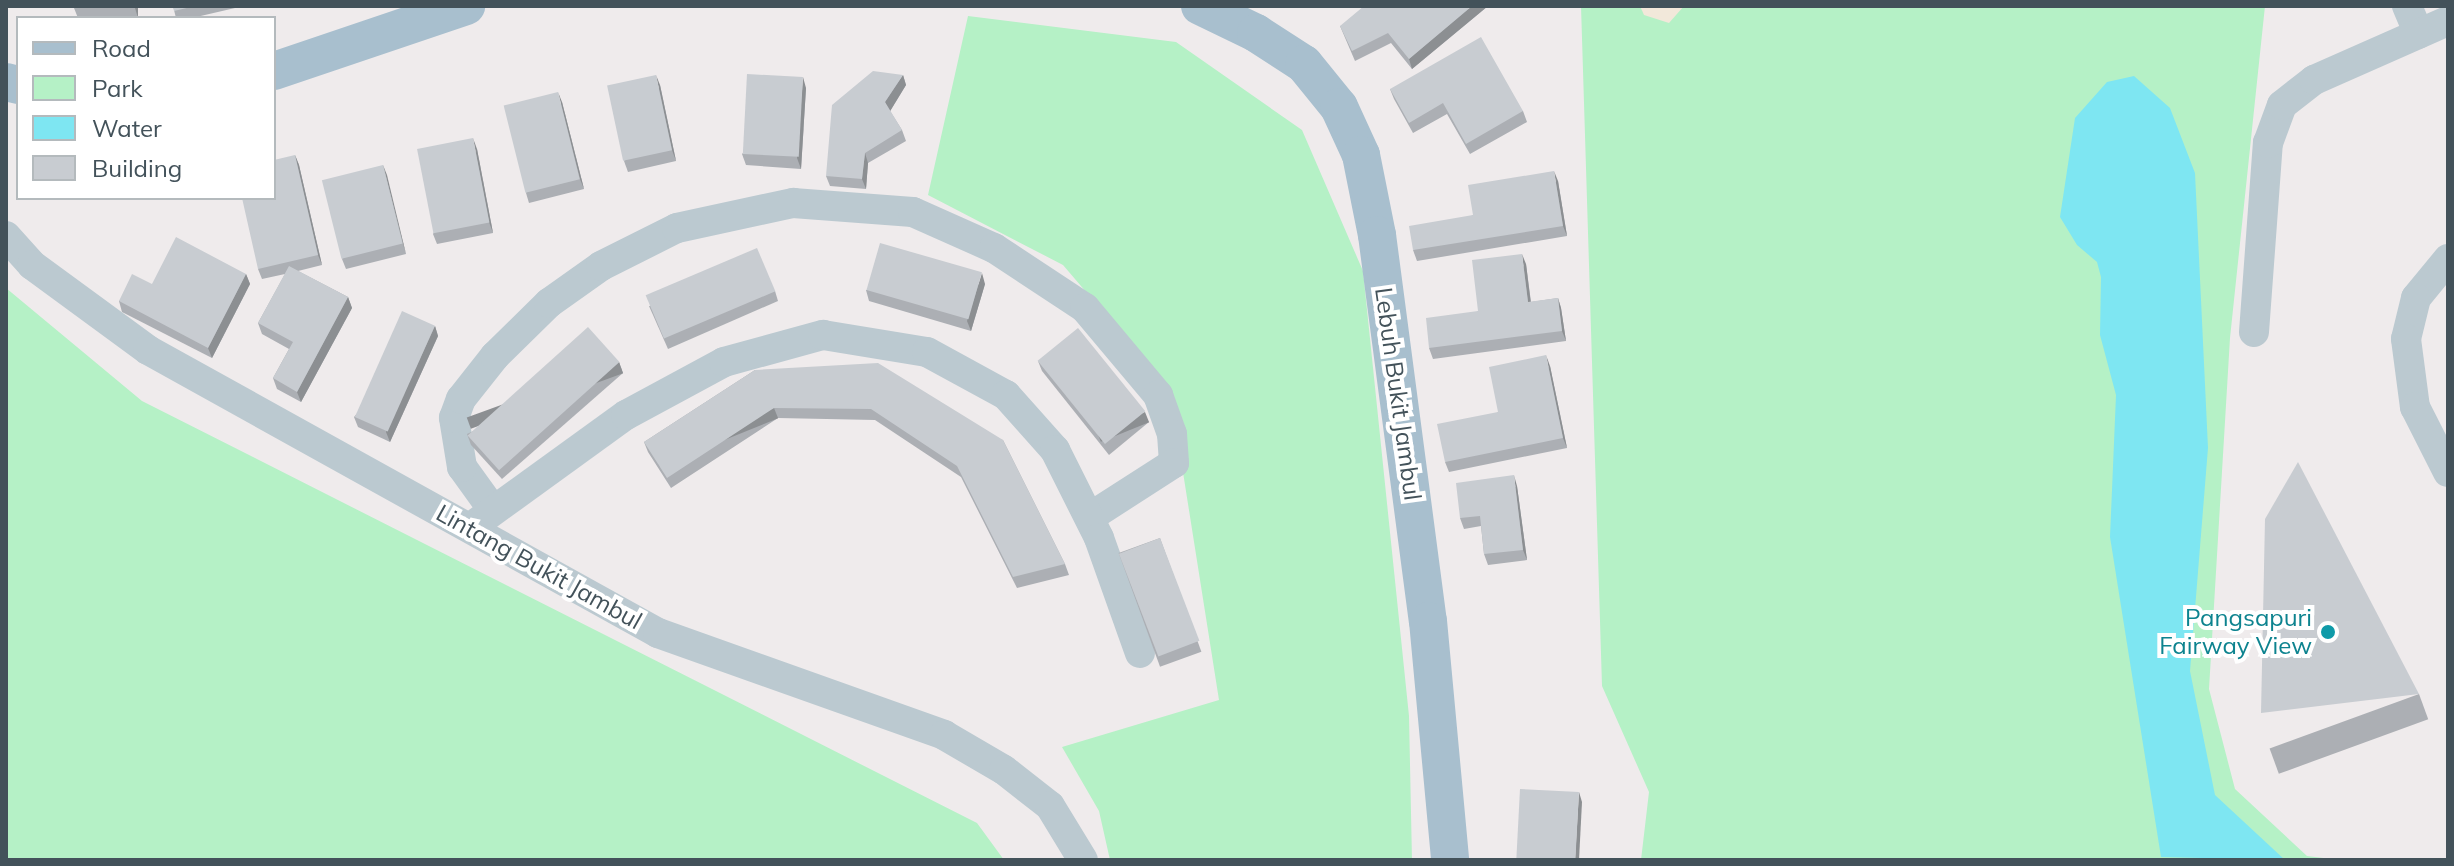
<!DOCTYPE html>
<html>
<head>
<meta charset="utf-8">
<style>
  body { margin:0 }
  #map { position:relative; width:2454px; height:866px; overflow:hidden; background:#efebec; font-family:Mulish,sans-serif }
  div>[style] { position:absolute }
  [style*='--x'] { left:calc(var(--x)*1px); top:calc(var(--y)*1px); width:calc(var(--w)*1px); rotate:calc(var(--a)*1deg) }
  .green>* { inset:0; background:#b5f1c6 }
  .sand>* { inset:0; background:#f2e8da }
  .water>* { inset:0; background:#7ee6f2 }
  .minor>* { height:30px; margin:-15px; padding:0 15px; transform-origin:15px; border-radius:15px; background:#bbc9d0 }
  .major>* { height:38px; margin:-19px; padding:0 19px; transform-origin:19px; border-radius:19px; background:#a8bfce }
  .wall>* { inset:0; background:#acafb4; transform-origin:0 0 }
  .shaded-wall>* { inset:0; background:#8c8f92; transform-origin:0 0 }
  .building>* { inset:0; background:#c8ccd1; transform-origin:0 0 }
  .dots>* { width:22px; height:22px; translate:-50% -50%; box-sizing:border-box; border:4px solid #fff; border-radius:50% }
  span { translate:-50% -50%; white-space:nowrap; text-align:center; line-height:1.15; -webkit-text-stroke:8px #fff; paint-order:stroke }
  .street-label { font-size:24px; color:#43525a }
  .culture-label { font-size:24px; color:#0d838f }
  .right { translate:-100% -50%; text-align:right }
  .frame { position:absolute; inset:0; border:8px solid #43525a; pointer-events:none }
  .legend { position:absolute; left:16px; top:16px; width:260px; height:184px; box-sizing:border-box; background:#fff; border:2px solid #b4babd; margin:0; padding:10px 14px; list-style:none; font-size:24px; color:#43525a }
  .legend li { display:flex; align-items:center; gap:16px; height:40px }
  .legend b { width:40px; border:2px solid #b4babd }
</style>
</head>
<body>
<div id="map">
  <div class="green">
    <div style="clip-path:polygon(1581px 6px,2265px 6px,2230px 338px,2209px 689px,2235px 789px,2307px 856px,2340px 860px,1641px 860px,1649px 792px,1602px 686px)"></div>
    <div style="clip-path:polygon(968px 16px,1176px 42px,1302px 130px,1363px 271px,1409px 716px,1412px 860px,1110px 860px,1099px 811px,1062px 747px,1219px 700px,1170px 390px,1063px 265px,928px 195px)"></div>
    <div style="clip-path:polygon(6px 288px,142px 401px,977px 823px,1004px 860px,6px 860px)"></div>
  </div>
  <div class="sand">
    <div style="clip-path:polygon(1640px 6px,1684px 6px,1669px 23px,1644px 15px)"></div>
  </div>
  <div class="water">
    <div style="clip-path:polygon(2134px 76px,2170px 108px,2195px 173px,2208px 448px,2190px 671px,2215px 795px,2285px 860px,2161px 857px,2110px 537px,2116px 395px,2100px 335px,2101px 277px,2097px 262px,2077px 245px,2060px 217px,2075px 118px,2107px 82px)"></div>
  </div>
  <div class="minor">
    <div style="--x:2407;--y:6;--w:30;--a:67"></div>
    <div style="--x:6;--y:236;--w:39;--a:48"></div>
    <div style="--x:32;--y:265;--w:144;--a:36.2"></div>
    <div style="--x:148;--y:350;--w:583;--a:29.03"></div>
    <div style="--x:658;--y:633;--w:304;--a:19.6"></div>
    <div style="--x:944;--y:735;--w:69;--a:30.3"></div>
    <div style="--x:1004;--y:770;--w:58;--a:38"></div>
    <div style="--x:1050;--y:806;--w:63;--a:58.6"></div>
    <div style="--x:2448;--y:259;--w:50;--a:129.4"></div>
    <div style="--x:2416;--y:298;--w:42;--a:103.7"></div>
    <div style="--x:2406;--y:339;--w:69;--a:82.5"></div>
    <div style="--x:2415;--y:407;--w:73;--a:63.1"></div>
    <div style="--x:2254;--y:332;--w:190;--a:-85.8"></div>
    <div style="--x:2268;--y:143;--w:40;--a:-69.8"></div>
    <div style="--x:2282;--y:105;--w:41;--a:-38"></div>
    <div style="--x:2314;--y:80;--w:146;--a:-23.8"></div>
    <div style="--x:493;--y:510;--w:53;--a:-125.8"></div>
    <div style="--x:462;--y:467;--w:50;--a:-99.3"></div>
    <div style="--x:454;--y:418;--w:20;--a:-70"></div>
    <div style="--x:461;--y:399;--w:55;--a:-51.7"></div>
    <div style="--x:495;--y:356;--w:76;--a:-44.5"></div>
    <div style="--x:549;--y:303;--w:64;--a:-35.4"></div>
    <div style="--x:601;--y:266;--w:85;--a:-26.6"></div>
    <div style="--x:677;--y:228;--w:119;--a:-12.2"></div>
    <div style="--x:793;--y:203;--w:120;--a:4.3"></div>
    <div style="--x:913;--y:212;--w:89;--a:24"></div>
    <div style="--x:994;--y:248;--w:109;--a:33.4"></div>
    <div style="--x:1085;--y:308;--w:114;--a:50"></div>
    <div style="--x:1158;--y:395;--w:41;--a:70.3"></div>
    <div style="--x:1172;--y:434;--w:29;--a:86"></div>
    <div style="--x:1174;--y:463;--w:100;--a:147.3"></div>
    <div style="--x:478;--y:522;--w:183;--a:-35.9"></div>
    <div style="--x:626;--y:415;--w:111;--a:-28.4"></div>
    <div style="--x:724;--y:362;--w:103;--a:-15.3"></div>
    <div style="--x:823;--y:335;--w:105;--a:9.3"></div>
    <div style="--x:927;--y:352;--w:90;--a:28.6"></div>
    <div style="--x:1006;--y:395;--w:74;--a:48.3"></div>
    <div style="--x:1055;--y:450;--w:98;--a:63.4"></div>
    <div style="--x:1099;--y:538;--w:122;--a:70.4"></div>
  </div>
  <div class="major">
    <div style="--x:1200;--y:6;--w:62;--a:25.7"></div>
    <div style="--x:1256;--y:33;--w:57;--a:32.9"></div>
    <div style="--x:1304;--y:64;--w:55;--a:50.9"></div>
    <div style="--x:1339;--y:107;--w:53;--a:65.4"></div>
    <div style="--x:1361;--y:155;--w:82;--a:78.7"></div>
    <div style="--x:1377;--y:235;--w:389;--a:82.5"></div>
    <div style="--x:1428;--y:621;--w:240;--a:84.7"></div>
    <div style="--x:274;--y:71;--w:203;--a:-18.7"></div>
    <div style="--x:6;--y:82;--w:12;--a:14"></div>
  </div>
  <div class="wall">
    <div style="clip-path:polygon(138px 6px,138px 18px,78px 18px,74px 8px)"></div>
    <div style="clip-path:polygon(173px 6px,234px 6px,235px 8px,192px 18px,176px 18px)"></div>
    <div style="clip-path:polygon(1488px 6px,1412px 69px,1391px 43px,1355px 61px,1340px 26px)"></div>
    <div style="clip-path:polygon(903px 75px,906px 85px,890px 111px,902px 130px,906px 141px,868px 163px,866px 189px,830px 186px,826px 176px)"></div>
    <div style="clip-path:polygon(660px 85px,676px 161px,628px 172px,624px 161px)"></div>
    <div style="clip-path:polygon(806px 88px,801px 169px,746px 165px,742px 154px)"></div>
    <div style="clip-path:polygon(1390px 89px,1523px 111px,1527px 122px,1470px 154px,1447px 114px,1413px 133px,1394px 99px)"></div>
    <div style="clip-path:polygon(562px 102px,584px 189px,529px 203px,526px 193px)"></div>
    <div style="clip-path:polygon(477px 149px,493px 233px,437px 244px,433px 234px)"></div>
    <div style="clip-path:polygon(295px 155px,299px 165px,322px 265px,298px 271px,348px 297px,352px 308px,301px 402px,277px 389px,273px 378px,289px 349px,262px 334px,258px 323px,285px 274px,262px 279px,258px 269px)"></div>
    <div style="clip-path:polygon(383px 165px,406px 254px,346px 269px,342px 259px)"></div>
    <div style="clip-path:polygon(1558px 181px,1567px 236px,1417px 261px,1413px 250px,1473px 215px)"></div>
    <div style="clip-path:polygon(1526px 264px,1531px 302px,1558px 298px,1561px 308px,1566px 341px,1433px 359px,1429px 348px,1478px 311px)"></div>
    <div style="clip-path:polygon(246px 274px,250px 284px,212px 358px,122px 312px,119px 301px,152px 284px)"></div>
    <div style="clip-path:polygon(985px 284px,971px 331px,869px 301px,866px 290px)"></div>
    <div style="clip-path:polygon(775px 291px,778px 301px,668px 349px,649px 306px)"></div>
    <div style="clip-path:polygon(435px 326px,438px 336px,390px 442px,358px 427px,354px 417px)"></div>
    <div style="clip-path:polygon(1038px 361px,1149px 422px,1109px 455px,1042px 371px)"></div>
    <div style="clip-path:polygon(619px 362px,623px 373px,502px 479px,471px 445px,467px 434px)"></div>
    <div style="clip-path:polygon(1550px 366px,1567px 448px,1449px 472px,1445px 462px,1498px 412px)"></div>
    <div style="clip-path:polygon(755px 370px,1003px 440px,1065px 564px,1069px 575px,1017px 588px,961px 477px,875px 420px,778px 418px,671px 488px,648px 452px,644px 442px)"></div>
    <div style="clip-path:polygon(1517px 486px,1527px 560px,1488px 565px,1484px 554px,1481px 526px,1464px 529px,1460px 518px)"></div>
    <div style="left:1160px;top:538px;width:121px;height:44px;rotate:70deg"></div>
    <div style="left:2419px;top:694px;width:27px;height:159px;rotate:70deg"></div>
  </div>
  <div class="shaded-wall">
    <div style="clip-path:polygon(135px 6px,138px 6px,138px 18px,135px 8px)"></div>
    <div style="clip-path:polygon(1472px 6px,1488px 6px,1412px 69px,1409px 59px)"></div>
    <div style="clip-path:polygon(656px 75px,660px 85px,676px 161px,672px 150px)"></div>
    <div style="clip-path:polygon(903px 75px,906px 85px,889px 113px,885px 102px)"></div>
    <div style="clip-path:polygon(803px 77px,806px 88px,801px 169px,797px 158px)"></div>
    <div style="clip-path:polygon(558px 92px,562px 102px,584px 189px,580px 179px)"></div>
    <div style="clip-path:polygon(473px 138px,477px 149px,493px 233px,489px 222px)"></div>
    <div style="clip-path:polygon(865px 153px,868px 163px,866px 189px,862px 179px)"></div>
    <div style="clip-path:polygon(295px 155px,299px 165px,322px 265px,318px 255px)"></div>
    <div style="clip-path:polygon(383px 165px,387px 175px,406px 254px,403px 244px)"></div>
    <div style="clip-path:polygon(1554px 171px,1558px 181px,1567px 236px,1563px 226px)"></div>
    <div style="clip-path:polygon(1522px 254px,1526px 264px,1532px 313px,1528px 302px)"></div>
    <div style="clip-path:polygon(982px 273px,985px 284px,971px 331px,967px 321px)"></div>
    <div style="clip-path:polygon(246px 274px,250px 284px,212px 358px,208px 348px)"></div>
    <div style="clip-path:polygon(348px 297px,352px 308px,301px 402px,297px 392px)"></div>
    <div style="clip-path:polygon(1558px 298px,1561px 308px,1566px 341px,1562px 331px)"></div>
    <div style="clip-path:polygon(435px 326px,438px 336px,390px 442px,386px 432px)"></div>
    <div style="clip-path:polygon(1546px 355px,1550px 366px,1567px 448px,1563px 438px)"></div>
    <div style="left:619px;top:362px;width:12px;height:162px;rotate:70deg"></div>
    <div style="left:774px;top:408px;width:11px;height:128px;rotate:68deg"></div>
    <div style="left:1145px;top:412px;width:11px;height:52px;rotate:68deg"></div>
    <div style="clip-path:polygon(1514px 475px,1517px 486px,1527px 560px,1523px 550px)"></div>
    <div style="clip-path:polygon(1579px 792px,1582px 802px,1579px 860px,1575px 860px)"></div>
  </div>
  <div class="building">
    <div style="left:74px;top:6px;width:61px;height:2px"></div>
    <div style="clip-path:polygon(173px 6px,195px 6px,174px 11px)"></div>
    <div style="clip-path:polygon(1364px 6px,1472px 6px,1409px 59px,1388px 33px,1352px 51px,1340px 26px)"></div>
    <div style="clip-path:polygon(1481px 37px,1523px 111px,1466px 144px,1443px 103px,1409px 123px,1390px 89px)"></div>
    <div style="clip-path:polygon(873px 71px,903px 75px,885px 102px,902px 130px,865px 153px,862px 179px,826px 176px,832px 105px)"></div>
    <div style="left:747px;top:74px;width:56px;height:80px;rotate:3deg"></div>
    <div style="left:656px;top:75px;width:77px;height:50px;rotate:78deg"></div>
    <div style="left:558px;top:92px;width:90px;height:56px;rotate:76deg"></div>
    <div style="left:473px;top:138px;width:86px;height:57px;rotate:79deg"></div>
    <div style="clip-path:polygon(295px 155px,318px 255px,258px 269px,242px 198px,274px 198px,274px 160px)"></div>
    <div style="left:383px;top:165px;width:81px;height:63px;rotate:76deg"></div>
    <div style="clip-path:polygon(1554px 171px,1563px 226px,1413px 250px,1409px 226px,1473px 215px,1468px 185px)"></div>
    <div style="clip-path:polygon(176px 237px,246px 274px,208px 348px,119px 301px,132px 274px,152px 284px)"></div>
    <div style="left:880px;top:243px;width:106px;height:49px;rotate:16deg"></div>
    <div style="left:757px;top:248px;width:47px;height:121px;rotate:67deg"></div>
    <div style="clip-path:polygon(1522px 254px,1528px 302px,1558px 298px,1562px 331px,1429px 348px,1426px 318px,1478px 311px,1472px 260px)"></div>
    <div style="clip-path:polygon(289px 266px,348px 297px,297px 392px,273px 378px,293px 342px,258px 323px)"></div>
    <div style="left:402px;top:311px;width:36px;height:116px;rotate:24deg"></div>
    <div style="left:588px;top:327px;width:47px;height:162px;rotate:48deg"></div>
    <div style="left:1078px;top:328px;width:107px;height:52px;rotate:51deg"></div>
    <div style="clip-path:polygon(1546px 355px,1563px 438px,1445px 462px,1437px 424px,1498px 412px,1489px 367px)"></div>
    <div style="clip-path:polygon(878px 363px,1003px 440px,1065px 564px,1013px 577px,957px 466px,871px 409px,774px 408px,667px 478px,644px 442px,755px 370px)"></div>
    <div style="clip-path:polygon(2298px 462px,2419px 694px,2261px 713px,2265px 519px)"></div>
    <div style="clip-path:polygon(1514px 475px,1523px 550px,1484px 554px,1480px 516px,1460px 518px,1456px 483px)"></div>
    <div style="left:1160px;top:538px;width:110px;height:44px;rotate:69deg"></div>
    <div style="left:1520px;top:789px;width:59px;height:71px;rotate:3deg"></div>
  </div>
  <div class="dots">
    <div style="left:2328px;top:632px;background:#0f9aa8"></div>
  </div>
  <div class="street-label">
    <span style="left:1398px;top:394px;rotate:82deg">Lebuh Bukit Jambul</span>
    <span style="left:539px;top:567px;rotate:29deg">Lintang Bukit Jambul</span>
  </div>
  <div class="culture-label">
    <span class="right" style="left:2312px;top:632px">Pangsapuri<br>Fairway View</span>
  </div>
  <div class="frame"></div>
  <ul class="legend">
  <li><b style="height:10px;background:#a8bfce"></b>Road</li>
  <li><b style="height:22px;background:#b5f1c6"></b>Park</li>
  <li><b style="height:22px;background:#7ee6f2"></b>Water</li>
  <li><b style="height:22px;background:#c8ccd1"></b>Building</li>
  </ul>
</div>
</body>
</html>
